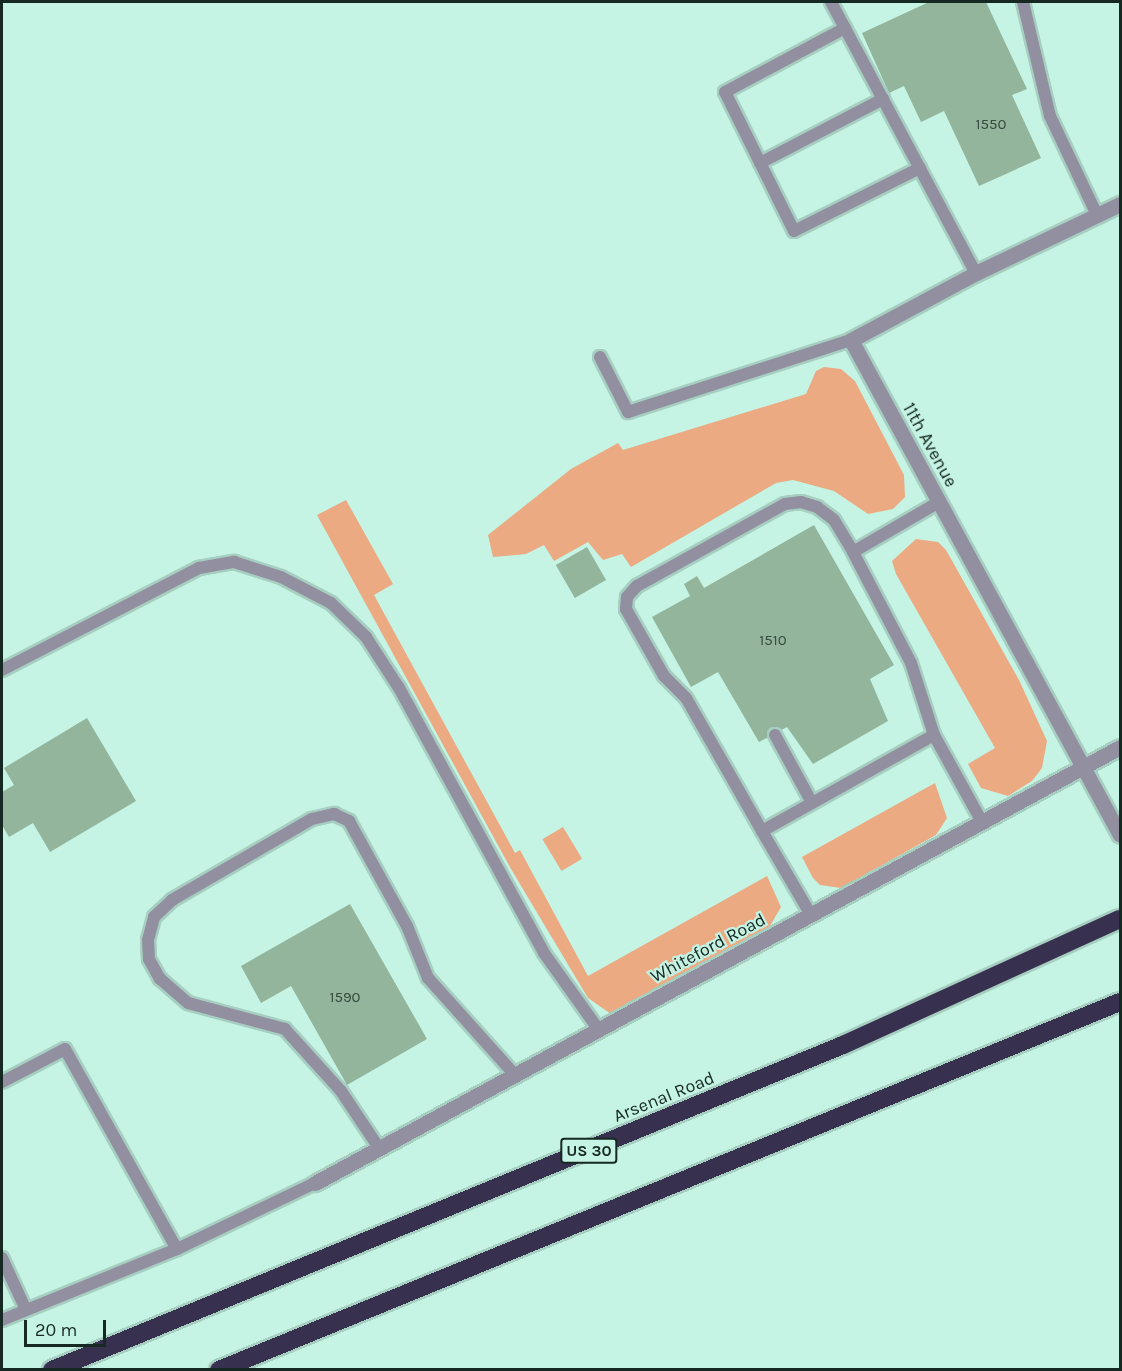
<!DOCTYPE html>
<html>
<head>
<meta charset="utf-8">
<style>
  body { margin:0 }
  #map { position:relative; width:1122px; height:1371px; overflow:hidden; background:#c5f3e4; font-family:Karla,sans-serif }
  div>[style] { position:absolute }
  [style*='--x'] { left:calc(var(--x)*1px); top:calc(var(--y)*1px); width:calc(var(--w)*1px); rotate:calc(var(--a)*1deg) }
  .green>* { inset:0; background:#ebaa82; transform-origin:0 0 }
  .building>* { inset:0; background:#92b59b; transform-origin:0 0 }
  .roads { filter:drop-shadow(2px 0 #a6cec1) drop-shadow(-2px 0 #a6cec1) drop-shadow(0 2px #a6cec1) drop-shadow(0 -2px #a6cec1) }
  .lane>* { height:12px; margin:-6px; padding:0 6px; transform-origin:6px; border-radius:6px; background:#9290a0 }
  .street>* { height:15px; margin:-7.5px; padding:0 7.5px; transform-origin:7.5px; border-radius:7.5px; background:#9290a0 }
  .highway>* { height:18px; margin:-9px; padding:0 9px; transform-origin:9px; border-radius:9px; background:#37304e }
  span { translate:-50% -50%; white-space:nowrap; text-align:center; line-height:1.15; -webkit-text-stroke:4.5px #c5f3e4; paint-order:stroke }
  .number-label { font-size:15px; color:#354b40 }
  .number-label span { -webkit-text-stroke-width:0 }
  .shield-label span { padding:2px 4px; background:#c5f3e4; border:2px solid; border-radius:4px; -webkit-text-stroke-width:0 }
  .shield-label { font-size:16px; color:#162822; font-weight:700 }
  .street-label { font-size:18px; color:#162822 }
  .frame { position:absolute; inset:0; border:3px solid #162822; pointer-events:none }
  .scale { position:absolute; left:24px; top:1320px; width:82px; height:27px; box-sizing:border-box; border:3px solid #162822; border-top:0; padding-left:8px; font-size:18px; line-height:21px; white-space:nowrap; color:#162822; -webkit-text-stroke:4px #c5f3e4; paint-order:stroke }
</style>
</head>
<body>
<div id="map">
  <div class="green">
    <div style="clip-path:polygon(824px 367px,841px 369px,855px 381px,904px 475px,905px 497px,893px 509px,868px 514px,834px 491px,793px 480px,776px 483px,631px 567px,622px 554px,603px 560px,588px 542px,554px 561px,544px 545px,526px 554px,493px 557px,488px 535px,571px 469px,618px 443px,623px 450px,806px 394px,816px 371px)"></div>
    <div style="clip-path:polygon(346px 500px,393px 584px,374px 595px,515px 853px,520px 850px,588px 976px,767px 876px,781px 907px,770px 926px,611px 1014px,588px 998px,511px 869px,317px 515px)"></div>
    <div style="clip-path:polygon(916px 539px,938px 542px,946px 550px,1019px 680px,1047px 741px,1042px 768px,1032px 781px,1008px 796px,981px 788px,968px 764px,995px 748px,896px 574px,892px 561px)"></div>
    <div style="clip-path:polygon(935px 783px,947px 818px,936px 835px,841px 888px,820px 885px,813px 878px,802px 857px)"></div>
    <div style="left:563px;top:827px;width:37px;height:24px;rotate:59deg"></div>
  </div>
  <div class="building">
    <div style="clip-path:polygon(929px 2px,986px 2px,1027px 89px,1012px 95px,1041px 158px,979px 186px,944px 111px,921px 122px,904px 86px,889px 93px,862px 33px)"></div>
    <div style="clip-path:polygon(814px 525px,894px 665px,870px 679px,888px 721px,813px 764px,787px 727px,759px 742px,718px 672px,691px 687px,652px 617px,690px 596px,684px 584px,697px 576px,704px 588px)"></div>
    <div style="left:587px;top:547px;width:38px;height:36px;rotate:60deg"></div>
    <div style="clip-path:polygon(87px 718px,136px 801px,50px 852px,33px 823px,9px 837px,2px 825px,2px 792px,14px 785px,4px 768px)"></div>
    <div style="clip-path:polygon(350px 904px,427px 1039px,347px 1085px,291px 986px,261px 1003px,241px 966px)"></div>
  </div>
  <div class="roads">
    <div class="lane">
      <div style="--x:831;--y:2;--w:307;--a:61.9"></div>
      <div style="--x:1023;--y:2;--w:117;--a:76.7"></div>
      <div style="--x:1050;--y:116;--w:110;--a:64.6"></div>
      <div style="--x:845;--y:28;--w:136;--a:151.9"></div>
      <div style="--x:725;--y:92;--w:155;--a:63.6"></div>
      <div style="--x:794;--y:231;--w:141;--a:-26.6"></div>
      <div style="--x:760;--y:163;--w:139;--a:-27.5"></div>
      <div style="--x:600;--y:357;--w:62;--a:63"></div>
      <div style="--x:628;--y:412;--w:234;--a:-17.9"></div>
      <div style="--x:939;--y:502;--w:99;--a:149.8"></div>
      <div style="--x:853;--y:552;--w:125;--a:62.4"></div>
      <div style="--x:911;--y:663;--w:76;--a:72.3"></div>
      <div style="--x:934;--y:735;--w:99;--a:61.1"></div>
      <div style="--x:2;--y:670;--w:222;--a:-27.4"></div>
      <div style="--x:199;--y:568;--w:36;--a:-10"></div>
      <div style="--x:234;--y:562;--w:49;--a:17.7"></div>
      <div style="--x:281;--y:577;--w:56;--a:27.5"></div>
      <div style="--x:331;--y:603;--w:49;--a:44.2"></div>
      <div style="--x:366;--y:637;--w:61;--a:57.1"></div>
      <div style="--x:399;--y:688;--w:302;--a:61.3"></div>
      <div style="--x:544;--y:953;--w:95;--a:54.5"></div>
      <div style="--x:775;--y:735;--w:77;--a:61.4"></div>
      <div style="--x:762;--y:831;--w:153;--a:-119.7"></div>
      <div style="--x:686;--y:698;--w:31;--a:-135"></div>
      <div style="--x:664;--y:676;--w:77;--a:-119.6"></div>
      <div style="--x:626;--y:609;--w:12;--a:-85"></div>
      <div style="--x:627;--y:597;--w:15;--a:-48"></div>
      <div style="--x:637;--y:586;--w:169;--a:-29"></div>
      <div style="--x:785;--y:504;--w:16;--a:-7"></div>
      <div style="--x:801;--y:502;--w:17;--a:17"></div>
      <div style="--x:817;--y:507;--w:21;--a:37"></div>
      <div style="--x:834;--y:520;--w:37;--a:59"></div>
      <div style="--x:811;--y:915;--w:97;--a:-120.3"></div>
      <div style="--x:762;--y:831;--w:197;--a:-29.2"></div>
      <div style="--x:2;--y:1082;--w:71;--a:-27.6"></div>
      <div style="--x:65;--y:1049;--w:229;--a:60.8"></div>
      <div style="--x:379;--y:1148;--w:69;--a:-123.7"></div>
      <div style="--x:341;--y:1091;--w:84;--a:-132.1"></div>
      <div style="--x:285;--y:1029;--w:100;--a:-165"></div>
      <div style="--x:188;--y:1003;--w:37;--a:-139"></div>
      <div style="--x:160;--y:979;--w:23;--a:-119"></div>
      <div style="--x:149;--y:959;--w:19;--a:-93"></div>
      <div style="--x:148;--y:940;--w:24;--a:-75"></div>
      <div style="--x:154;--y:917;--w:25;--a:-43"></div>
      <div style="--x:172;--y:900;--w:162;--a:-30.1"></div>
      <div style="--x:312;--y:819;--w:23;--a:-13"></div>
      <div style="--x:334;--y:814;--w:17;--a:25"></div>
      <div style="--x:349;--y:821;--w:120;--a:61.1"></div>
      <div style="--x:407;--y:926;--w:56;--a:68"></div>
      <div style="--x:428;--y:978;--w:130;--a:48.1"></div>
      <div style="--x:2;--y:1258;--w:57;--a:65.2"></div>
      <div style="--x:2;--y:1320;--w:189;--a:-22.1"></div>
      <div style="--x:177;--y:1249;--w:153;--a:-25.6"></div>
    </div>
    <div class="street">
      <div style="--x:1120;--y:204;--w:160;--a:154.4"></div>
      <div style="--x:976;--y:273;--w:142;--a:151.8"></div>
      <div style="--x:851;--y:340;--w:563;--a:61.48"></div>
      <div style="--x:315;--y:1183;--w:915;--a:-28.44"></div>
    </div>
    <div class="highway">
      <div style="--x:52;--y:1370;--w:855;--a:-22.34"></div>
      <div style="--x:843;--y:1045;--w:304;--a:-24.5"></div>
      <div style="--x:219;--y:1370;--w:973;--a:-22.22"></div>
    </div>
  </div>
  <div class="number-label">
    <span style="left:991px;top:125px">1550</span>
    <span style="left:773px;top:641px">1510</span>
    <span style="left:345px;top:998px">1590</span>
  </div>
  <div class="shield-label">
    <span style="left:589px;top:1151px">US 30</span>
  </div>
  <div class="street-label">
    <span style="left:930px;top:445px;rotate:61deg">11th Avenue</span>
    <span style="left:708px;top:948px;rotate:-28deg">Whiteford Road</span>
    <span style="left:664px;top:1097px;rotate:-22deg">Arsenal Road</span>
  </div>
  <div class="frame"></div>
  <div class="scale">20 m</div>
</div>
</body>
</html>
